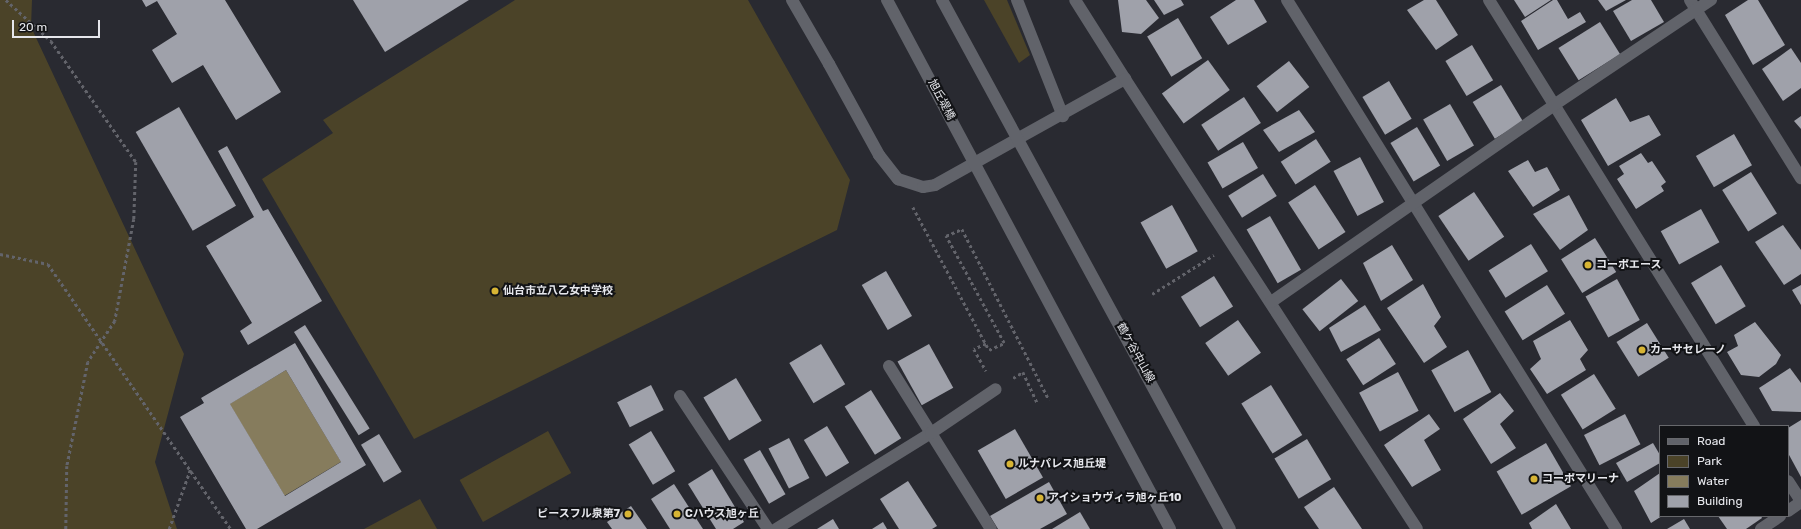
<!DOCTYPE html>
<html>
<head>
<meta charset="utf-8">
<style>
  body { margin:0 }
  #map { position:relative; width:1801px; height:529px; overflow:hidden; background:#292a31; font-family:Rubik,"Noto Sans JP",sans-serif }
  div>[style] { position:absolute }
  [style*='--x'] { left:calc(var(--x)*1px); top:calc(var(--y)*1px); width:calc(var(--w)*1px); rotate:calc(var(--a)*1deg) }
  .green>* { inset:0; background:#4b4328; transform-origin:0 0 }
  .water>* { inset:0; background:#867c5d; transform-origin:0 0 }
  .building>* { inset:0; background:#9fa1aa; transform-origin:0 0 }
  .path>* { height:2.5px; margin-top:-1.25px; transform-origin:0; background:repeating-linear-gradient(90deg,#63646b 0 3px,transparent 0 6px) }
  .service>* { height:12px; margin:-6px; padding:0 6px; transform-origin:6px; border-radius:6px; background:#61636a }
  .minor>* { height:12px; margin:-6px; padding:0 6px; transform-origin:6px; border-radius:6px; background:#61636a }
  .tertiary>* { height:12px; margin:-6px; padding:0 6px; transform-origin:6px; border-radius:6px; background:#61636a }
  .dots>* { width:11px; height:11px; translate:-50% -50%; box-sizing:border-box; border:2px solid #121316; border-radius:50% }
  span { translate:-50% -50%; white-space:nowrap; text-align:center; line-height:1.15; -webkit-text-stroke:4px #121316; paint-order:stroke }
  .street-label { font-size:11px; color:#e6e7ec }
  .poi-label { font-size:11px; color:#e6e7ec; font-weight:700 }
  .left { translate:0 -50%; text-align:left }
  .right { translate:-100% -50%; text-align:right }
  .legend { position:absolute; left:1659px; top:425px; width:130px; height:92px; box-sizing:border-box; background:#121316; border:1px solid #67686c; margin:0; padding:5px 7px; list-style:none; font-size:12px; color:#e6e7ec }
  .legend li { display:flex; align-items:center; gap:8px; height:20px }
  .legend b { width:20px; border:1px solid #67686c }
  .scale { position:absolute; left:12px; top:20px; width:88px; height:18px; box-sizing:border-box; border:2px solid #e6e7ec; border-top:0; padding-left:5px; font-size:12px; line-height:14px; white-space:nowrap; color:#e6e7ec; -webkit-text-stroke:3px #121316; paint-order:stroke }
</style>
</head>
<body>
<div id="map">
  <div class="green">
    <div style="clip-path:polygon(0 0,32px 0,31px 27px,184px 354px,155px 462px,177px 529px,0 529px)"></div>
    <div style="clip-path:polygon(515px 0,748px 0,850px 180px,837px 230px,414px 439px,262px 179px,333px 133px,323px 120px)"></div>
    <div style="clip-path:polygon(984px 0,1007px 0,1030px 55px,1019px 63px)"></div>
    <div style="left:548px;top:431px;width:48px;height:101px;rotate:61deg"></div>
    <div style="clip-path:polygon(420px 499px,437px 529px,364px 529px)"></div>
  </div>
  <div class="water">
    <div style="left:286px;top:370px;width:107px;height:66px;rotate:59deg"></div>
  </div>
  <div class="building">
    <div style="clip-path:polygon(142px 0,225px 0,281px 92px,236px 120px,203px 65px,172px 83px,152px 50px,177px 34px,157px 1px,146px 7px)"></div>
    <div style="clip-path:polygon(353px 0,469px 0,385px 52px)"></div>
    <div style="clip-path:polygon(1118px 0,1146px 0,1159px 18px,1141px 34px,1122px 32px)"></div>
    <div style="clip-path:polygon(1154px 0,1181px 0,1184px 5px,1164px 15px)"></div>
    <div style="clip-path:polygon(1236px 0,1254px 0,1267px 22px,1228px 45px,1210px 17px)"></div>
    <div style="clip-path:polygon(1424px 0,1436px 0,1458px 35px,1436px 50px,1407px 10px)"></div>
    <div style="clip-path:polygon(1514px 0,1551px 0,1525px 17px)"></div>
    <div style="clip-path:polygon(1553px 0,1557px 0,1568px 19px,1580px 12px,1586px 22px,1538px 50px,1521px 21px)"></div>
    <div style="clip-path:polygon(1598px 0,1626px 0,1606px 11px)"></div>
    <div style="clip-path:polygon(1632px 0,1651px 0,1664px 22px,1631px 41px,1613px 11px)"></div>
    <div style="clip-path:polygon(1748px 0,1758px 0,1785px 45px,1753px 65px,1725px 15px)"></div>
    <div style="left:1178px;top:18px;width:47px;height:36px;rotate:59deg"></div>
    <div style="left:1600px;top:22px;width:38px;height:49px;rotate:58deg"></div>
    <div style="left:1472px;top:45px;width:41px;height:31px;rotate:59deg"></div>
    <div style="clip-path:polygon(1791px 48px,1801px 63px,1801px 88px,1783px 101px,1762px 69px)"></div>
    <div style="left:1208px;top:60px;width:37px;height:57px;rotate:54deg"></div>
    <div style="left:1289px;top:61px;width:33px;height:41px;rotate:52deg"></div>
    <div style="left:1389px;top:81px;width:44px;height:31px;rotate:59deg"></div>
    <div style="left:1501px;top:85px;width:43px;height:33px;rotate:59deg"></div>
    <div style="left:1244px;top:97px;width:31px;height:51px;rotate:57deg"></div>
    <div style="clip-path:polygon(1616px 98px,1630px 122px,1649px 115px,1661px 135px,1608px 166px,1581px 120px)"></div>
    <div style="left:1450px;top:104px;width:48px;height:31px;rotate:60deg"></div>
    <div style="left:179px;top:107px;width:114px;height:50px;rotate:60deg"></div>
    <div style="clip-path:polygon(1299px 110px,1315px 132px,1279px 152px,1263px 130px)"></div>
    <div style="clip-path:polygon(1801px 116px,1801px 129px,1794px 121px)"></div>
    <div style="left:1417px;top:127px;width:45px;height:31px;rotate:59deg"></div>
    <div style="left:1734px;top:134px;width:36px;height:44px;rotate:60deg"></div>
    <div style="left:1316px;top:139px;width:27px;height:42px;rotate:57deg"></div>
    <div style="left:1243px;top:142px;width:30px;height:41px;rotate:60deg"></div>
    <div style="clip-path:polygon(227px 146px,263px 211px,268px 209px,322px 301px,248px 345px,240px 331px,252px 323px,206px 246px,254px 217px,218px 151px)"></div>
    <div style="clip-path:polygon(1641px 153px,1648px 163px,1652px 161px,1666px 182px,1661px 186px,1664px 191px,1636px 209px,1617px 179px,1624px 174px,1619px 166px)"></div>
    <div style="left:1360px;top:157px;width:51px;height:30px;rotate:62deg"></div>
    <div style="clip-path:polygon(1528px 160px,1535px 172px,1547px 167px,1560px 190px,1533px 207px,1508px 171px)"></div>
    <div style="left:1751px;top:172px;width:49px;height:34px;rotate:58deg"></div>
    <div style="left:1263px;top:174px;width:26px;height:41px;rotate:58deg"></div>
    <div style="left:1315px;top:185px;width:56px;height:32px;rotate:57deg"></div>
    <div style="left:1474px;top:192px;width:54px;height:43px;rotate:56deg"></div>
    <div style="clip-path:polygon(1569px 195px,1588px 230px,1560px 250px,1533px 214px)"></div>
    <div style="left:1172px;top:205px;width:53px;height:36px;rotate:61deg"></div>
    <div style="left:1701px;top:209px;width:38px;height:46px;rotate:61deg"></div>
    <div style="left:1270px;top:216px;width:62px;height:27px;rotate:60deg"></div>
    <div style="clip-path:polygon(1783px 225px,1801px 250px,1801px 274px,1784px 285px,1755px 242px)"></div>
    <div style="left:1595px;top:238px;width:40px;height:40px;rotate:58deg"></div>
    <div style="left:1531px;top:244px;width:32px;height:50px;rotate:58deg"></div>
    <div style="clip-path:polygon(1392px 245px,1413px 280px,1381px 301px,1363px 263px)"></div>
    <div style="left:1721px;top:265px;width:48px;height:35px;rotate:59deg"></div>
    <div style="left:886px;top:271px;width:52px;height:28px;rotate:60deg"></div>
    <div style="left:1214px;top:276px;width:36px;height:39px;rotate:58deg"></div>
    <div style="left:1341px;top:279px;width:28px;height:49px;rotate:52deg"></div>
    <div style="left:1617px;top:279px;width:47px;height:36px;rotate:61deg"></div>
    <div style="clip-path:polygon(1423px 284px,1441px 317px,1434px 326px,1447px 347px,1424px 363px,1387px 308px)"></div>
    <div style="left:1547px;top:285px;width:34px;height:50px;rotate:58deg"></div>
    <div style="clip-path:polygon(1801px 285px,1801px 305px,1792px 290px)"></div>
    <div style="clip-path:polygon(1365px 305px,1381px 330px,1341px 352px,1329px 328px)"></div>
    <div style="left:1238px;top:320px;width:40px;height:40px;rotate:55deg"></div>
    <div style="clip-path:polygon(1570px 320px,1588px 350px,1580px 359px,1586px 370px,1547px 394px,1530px 369px,1541px 359px,1533px 341px)"></div>
    <div style="clip-path:polygon(1755px 322px,1781px 355px,1776px 364px,1759px 377px,1741px 375px,1727px 352px,1738px 346px,1734px 335px)"></div>
    <div style="left:1647px;top:323px;width:41px;height:36px;rotate:58deg"></div>
    <div style="left:305px;top:325px;width:122px;height:13px;rotate:58deg"></div>
    <div style="left:1379px;top:338px;width:31px;height:39px;rotate:57deg"></div>
    <div style="clip-path:polygon(evenodd,295px 343px,366px 465px,257px 529px,246px 529px,180px 417px,204px 403px,201px 398px,295px 343px,286px 370px,341px 462px,285px 496px,230px 404px,286px 370px)"></div>
    <div style="left:821px;top:344px;width:47px;height:37px;rotate:59deg"></div>
    <div style="left:929px;top:344px;width:50px;height:36px;rotate:61deg"></div>
    <div style="left:1468px;top:350px;width:48px;height:42px;rotate:61deg"></div>
    <div style="clip-path:polygon(1790px 368px,1801px 383px,1801px 412px,1772px 411px,1759px 388px)"></div>
    <div style="left:1398px;top:372px;width:44px;height:44px;rotate:62deg"></div>
    <div style="left:1594px;top:374px;width:41px;height:39px;rotate:58deg"></div>
    <div style="left:736px;top:378px;width:50px;height:38px;rotate:59deg"></div>
    <div style="left:651px;top:385px;width:28px;height:38px;rotate:63deg"></div>
    <div style="left:1271px;top:385px;width:59px;height:35px;rotate:58deg"></div>
    <div style="left:871px;top:390px;width:57px;height:31px;rotate:58deg"></div>
    <div style="clip-path:polygon(1500px 393px,1514px 411px,1500px 424px,1516px 448px,1491px 464px,1463px 419px)"></div>
    <div style="clip-path:polygon(1429px 414px,1440px 429px,1424px 440px,1441px 470px,1412px 487px,1384px 445px)"></div>
    <div style="left:1625px;top:414px;width:34px;height:46px;rotate:63deg"></div>
    <div style="clip-path:polygon(1801px 420px,1801px 477px,1788px 453px,1788px 428px)"></div>
    <div style="left:827px;top:426px;width:43px;height:27px;rotate:59deg"></div>
    <div style="left:1015px;top:429px;width:56px;height:43px;rotate:60deg"></div>
    <div style="left:651px;top:431px;width:47px;height:26px;rotate:59deg"></div>
    <div style="left:379px;top:434px;width:44px;height:21px;rotate:59deg"></div>
    <div style="left:789px;top:438px;width:45px;height:23px;rotate:63deg"></div>
    <div style="left:1307px;top:439px;width:47px;height:38px;rotate:59deg"></div>
    <div style="left:1546px;top:443px;width:50px;height:57px;rotate:60deg"></div>
    <div style="clip-path:polygon(1653px 443px,1660px 455px,1660px 463px,1627px 482px,1616px 463px)"></div>
    <div style="left:760px;top:450px;width:51px;height:19px;rotate:60deg"></div>
    <div style="clip-path:polygon(712px 469px,744px 522px,733px 529px,716px 529px,688px 484px)"></div>
    <div style="clip-path:polygon(1660px 473px,1660px 516px,1662px 516px,1651px 523px,1634px 491px)"></div>
    <div style="clip-path:polygon(908px 481px,937px 526px,932px 529px,899px 529px,880px 499px)"></div>
    <div style="clip-path:polygon(1049px 482px,1067px 514px,1040px 529px,998px 529px,990px 516px)"></div>
    <div style="clip-path:polygon(674px 484px,703px 529px,670px 529px,651px 499px)"></div>
    <div style="clip-path:polygon(1334px 487px,1362px 529px,1319px 529px,1304px 507px)"></div>
    <div style="clip-path:polygon(1556px 504px,1571px 529px,1532px 529px,1529px 523px)"></div>
    <div style="clip-path:polygon(631px 506px,647px 529px,612px 529px,607px 522px)"></div>
    <div style="clip-path:polygon(1080px 512px,1090px 529px,1052px 529px)"></div>
    <div style="clip-path:polygon(1718px 516px,1761px 516px,1762px 518px,1746px 529px,1727px 529px)"></div>
    <div style="clip-path:polygon(833px 519px,839px 529px,817px 529px)"></div>
    <div style="clip-path:polygon(1684px 519px,1690px 529px,1667px 529px)"></div>
    <div style="clip-path:polygon(883px 522px,887px 529px,872px 529px)"></div>
  </div>
  <div class="path">
    <div style="--x:6;--y:0;--w:61;--a:42.3"></div>
    <div style="--x:51;--y:41;--w:148;--a:54.9"></div>
    <div style="--x:136;--y:162;--w:57;--a:92"></div>
    <div style="--x:134;--y:219;--w:104;--a:100.6"></div>
    <div style="--x:115;--y:321;--w:49;--a:123.4"></div>
    <div style="--x:88;--y:362;--w:106;--a:101.4"></div>
    <div style="--x:67;--y:466;--w:63;--a:90.9"></div>
    <div style="--x:913;--y:207;--w:162;--a:62"></div>
    <div style="--x:989;--y:350;--w:17;--a:-25"></div>
    <div style="--x:1004;--y:343;--w:122;--a:-118.5"></div>
    <div style="--x:946;--y:236;--w:17;--a:-24"></div>
    <div style="--x:962;--y:229;--w:192;--a:63"></div>
    <div style="--x:0;--y:254;--w:49;--a:11.8"></div>
    <div style="--x:48;--y:264;--w:322;--a:55.4"></div>
    <div style="--x:1152;--y:294;--w:73;--a:-32.2"></div>
    <div style="--x:986;--y:344;--w:13;--a:157"></div>
    <div style="--x:974;--y:349;--w:25;--a:61"></div>
    <div style="--x:1013;--y:378;--w:12;--a:-31"></div>
    <div style="--x:1023;--y:372;--w:33;--a:65"></div>
    <div style="--x:169;--y:529;--w:63;--a:-70.4"></div>
  </div>
  <div class="service">
    <div style="--x:792;--y:0;--w:74;--a:60"></div>
  </div>
  <div class="minor">
    <div style="--x:1017;--y:0;--w:125;--a:68.4"></div>
    <div style="--x:1287;--y:0;--w:623;--a:58.12"></div>
    <div style="--x:1489;--y:0;--w:502;--a:58.12"></div>
    <div style="--x:1690;--y:0;--w:210;--a:58.1"></div>
    <div style="--x:829;--y:64;--w:104;--a:61.2"></div>
    <div style="--x:879;--y:155;--w:31;--a:52"></div>
    <div style="--x:898;--y:179;--w:26;--a:18"></div>
    <div style="--x:923;--y:187;--w:12;--a:-9"></div>
    <div style="--x:935;--y:185;--w:218;--a:-29.2"></div>
    <div style="--x:1125;--y:79;--w:93;--a:-122.3"></div>
    <div style="--x:1125;--y:79;--w:536;--a:57.02"></div>
    <div style="--x:1271;--y:302;--w:345;--a:-34.8"></div>
    <div style="--x:1554;--y:105;--w:189;--a:-33.8"></div>
    <div style="--x:889;--y:366;--w:192;--a:58"></div>
    <div style="--x:680;--y:396;--w:159;--a:56.5"></div>
    <div style="--x:1788;--y:481;--w:24;--a:57"></div>
    <div style="--x:1788;--y:511;--w:16;--a:-35"></div>
    <div style="--x:776;--y:529;--w:182;--a:-31.8"></div>
    <div style="--x:931;--y:433;--w:78;--a:-34.1"></div>
    <div style="--x:1761;--y:529;--w:23;--a:-34"></div>
  </div>
  <div class="tertiary">
    <div style="--x:887;--y:0;--w:600;--a:61.85"></div>
    <div style="--x:942;--y:0;--w:602;--a:61.44"></div>
  </div>
  <div class="dots">
    <div style="left:1588px;top:265px;background:#d7b434"></div>
    <div style="left:495px;top:291px;background:#d7b434"></div>
    <div style="left:1642px;top:350px;background:#d7b434"></div>
    <div style="left:1010px;top:464px;background:#d7b434"></div>
    <div style="left:1534px;top:479px;background:#d7b434"></div>
    <div style="left:1040px;top:498px;background:#d7b434"></div>
    <div style="left:628px;top:514px;background:#d7b434"></div>
    <div style="left:677px;top:514px;background:#d7b434"></div>
  </div>
  <div class="street-label">
    <span style="left:941px;top:100px;rotate:62deg">旭丘堤橋</span>
    <span style="left:1135px;top:353px;rotate:61deg">鶴ケ谷中山線</span>
  </div>
  <div class="poi-label">
    <span class="left" style="left:1596px;top:265px">コーポエース</span>
    <span class="left" style="left:503px;top:291px">仙台市立八乙女中学校</span>
    <span class="left" style="left:1650px;top:350px">カーサセレーノ</span>
    <span class="left" style="left:1018px;top:464px">ルナパレス旭丘堤</span>
    <span class="left" style="left:1542px;top:479px">コーポマリーナ</span>
    <span class="left" style="left:1048px;top:498px">アイショウヴィラ旭ヶ丘10</span>
    <span class="right" style="left:620px;top:514px">ピースフル泉第7</span>
    <span class="left" style="left:685px;top:514px">Cハウス旭ヶ丘</span>
  </div>
  <ul class="legend">
  <li><b style="height:5px;background:#61636a"></b>Road</li>
  <li><b style="height:11px;background:#4b4328"></b>Park</li>
  <li><b style="height:11px;background:#867c5d"></b>Water</li>
  <li><b style="height:11px;background:#9fa1aa"></b>Building</li>
  </ul>
  <div class="scale">20 m</div>
</div>
</body>
</html>
